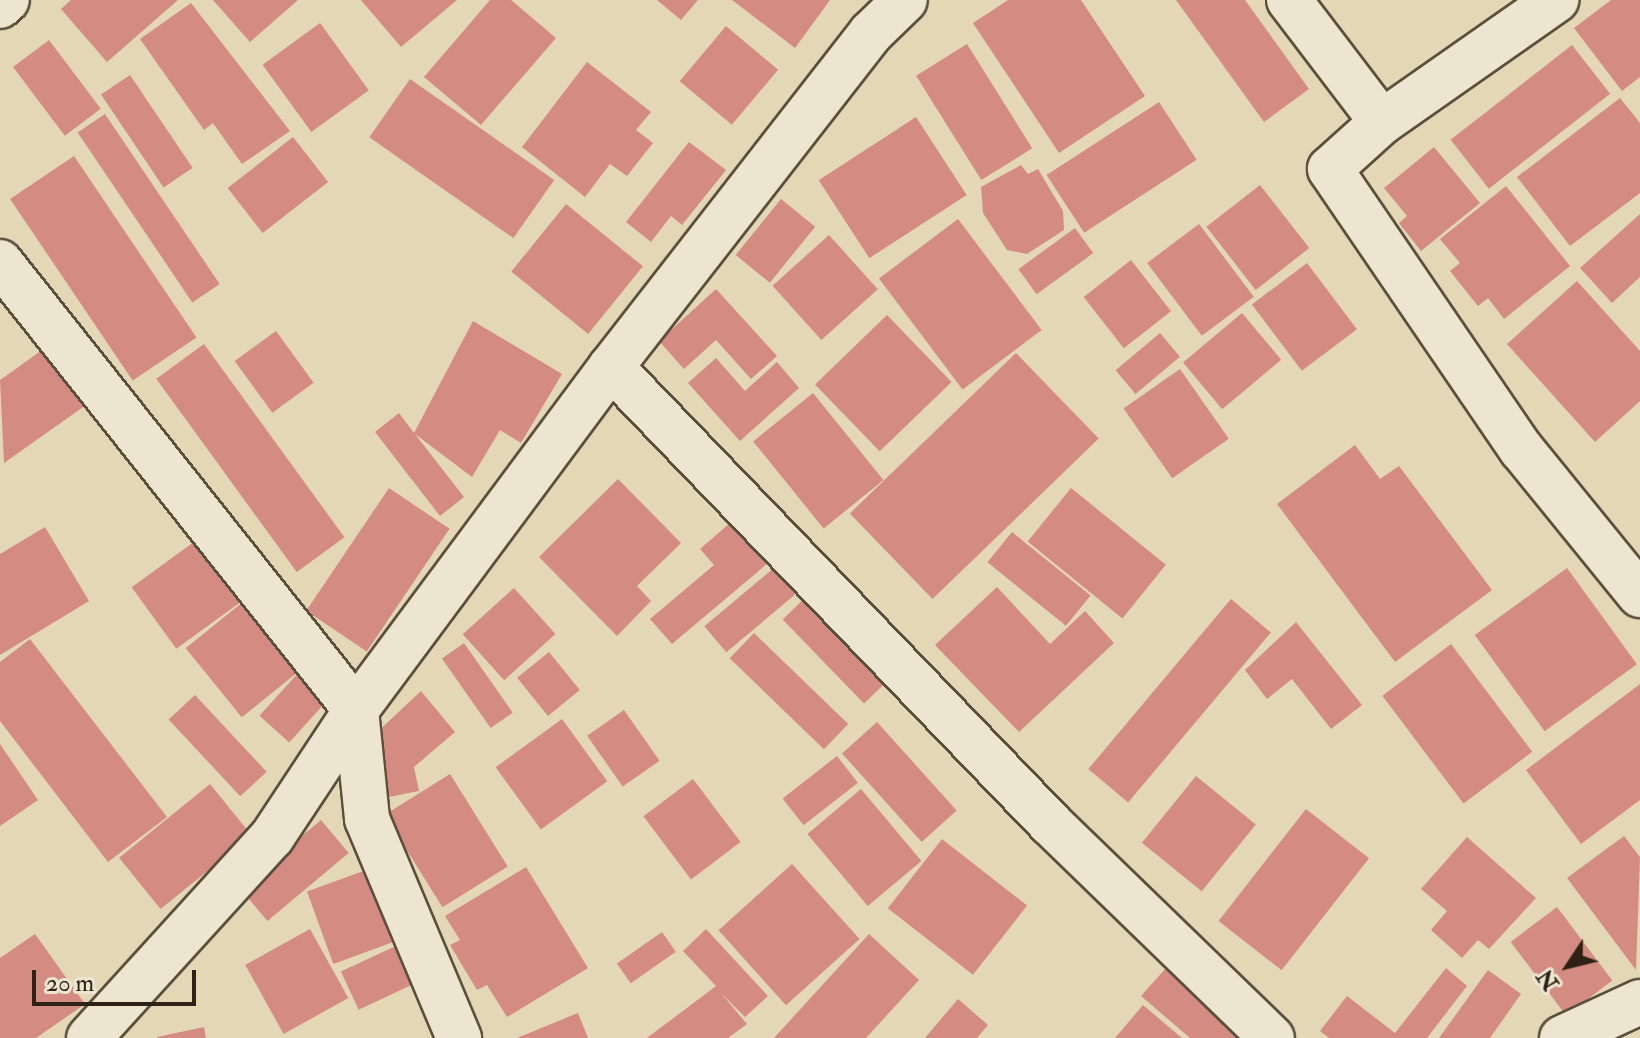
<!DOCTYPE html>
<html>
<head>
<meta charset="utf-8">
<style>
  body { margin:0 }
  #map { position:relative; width:1640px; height:1038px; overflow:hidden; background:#e4d7b6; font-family:"IM FELL Double Pica",serif }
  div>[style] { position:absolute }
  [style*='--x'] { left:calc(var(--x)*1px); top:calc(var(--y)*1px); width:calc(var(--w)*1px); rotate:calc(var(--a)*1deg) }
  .building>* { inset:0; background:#d48b82; transform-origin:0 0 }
  .roads { filter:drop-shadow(2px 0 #5b4f3d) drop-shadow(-2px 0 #5b4f3d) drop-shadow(0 2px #5b4f3d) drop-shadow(0 -2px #5b4f3d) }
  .minor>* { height:44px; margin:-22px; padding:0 22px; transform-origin:22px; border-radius:22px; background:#ede5d0 }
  span { translate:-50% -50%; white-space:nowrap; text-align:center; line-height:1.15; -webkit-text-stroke:6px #ede5d0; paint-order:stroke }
  .north { position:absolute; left:1528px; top:926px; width:80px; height:80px; -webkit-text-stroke:6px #ede5d0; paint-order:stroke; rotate:235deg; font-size:22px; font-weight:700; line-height:32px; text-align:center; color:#2d2215 }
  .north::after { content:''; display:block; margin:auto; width:28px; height:36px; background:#2d2215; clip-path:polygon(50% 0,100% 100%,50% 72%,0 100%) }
  .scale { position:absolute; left:32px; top:970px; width:164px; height:36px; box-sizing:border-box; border:4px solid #2d2215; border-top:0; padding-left:10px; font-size:24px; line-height:28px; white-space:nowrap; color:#2d2215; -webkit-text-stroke:6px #ede5d0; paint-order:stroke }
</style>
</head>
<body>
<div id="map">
  <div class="building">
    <div style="clip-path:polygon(71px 0,178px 0,107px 62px,61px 9px)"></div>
    <div style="clip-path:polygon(213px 0,298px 0,250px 42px)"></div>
    <div style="clip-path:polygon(361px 0,457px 0,401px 47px)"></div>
    <div style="clip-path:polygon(490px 0,511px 0,556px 38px,481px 125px,424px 77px)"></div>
    <div style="clip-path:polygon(657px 0,698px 0,681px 20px)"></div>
    <div style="clip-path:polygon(732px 0,830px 0,795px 48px)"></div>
    <div style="clip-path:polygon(1008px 0,1081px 0,1145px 96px,1059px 153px,973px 23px)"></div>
    <div style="clip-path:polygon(1176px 0,1245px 0,1309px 89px,1264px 122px)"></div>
    <div style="clip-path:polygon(1611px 0,1640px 0,1640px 77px,1622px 91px,1574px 28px)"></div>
    <div style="clip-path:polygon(191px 3px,290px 131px,242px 164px,213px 123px,204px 130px,140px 39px)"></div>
    <div style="left:320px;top:23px;width:83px;height:71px;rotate:54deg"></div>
    <div style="left:726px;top:26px;width:68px;height:72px;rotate:40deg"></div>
    <div style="left:49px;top:40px;width:86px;height:45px;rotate:53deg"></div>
    <div style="left:967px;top:44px;width:123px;height:60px;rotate:58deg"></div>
    <div style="left:1572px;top:45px;width:62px;height:154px;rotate:52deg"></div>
    <div style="clip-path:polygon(587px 62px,651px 112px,636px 130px,653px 143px,627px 176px,610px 164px,585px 197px,522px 147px)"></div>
    <div style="left:130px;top:75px;width:112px;height:35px;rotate:56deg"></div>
    <div style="left:410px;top:79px;width:176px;height:71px;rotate:35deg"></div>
    <div style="clip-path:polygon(1620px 98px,1640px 123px,1640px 193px,1570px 246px,1517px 177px)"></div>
    <div style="left:1159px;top:102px;width:69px;height:134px;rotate:57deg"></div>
    <div style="left:105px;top:114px;width:205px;height:33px;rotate:56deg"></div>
    <div style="left:916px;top:117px;width:93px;height:116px;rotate:57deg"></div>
    <div style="left:293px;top:137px;width:57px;height:83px;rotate:52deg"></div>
    <div style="clip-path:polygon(689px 142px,726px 170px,682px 225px,671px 216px,651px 242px,626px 222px)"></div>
    <div style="clip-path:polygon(1434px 147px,1480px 203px,1421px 251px,1399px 223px,1407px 216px,1384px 188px)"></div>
    <div style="left:74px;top:156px;width:219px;height:77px;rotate:56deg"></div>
    <div style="clip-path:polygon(1021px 165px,1028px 174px,1038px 169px,1063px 211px,1064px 230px,1027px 254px,1007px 250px,983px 213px,981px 187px)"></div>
    <div style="left:1260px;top:185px;width:80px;height:68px;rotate:52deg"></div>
    <div style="clip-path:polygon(1506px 186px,1570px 266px,1504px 319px,1488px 298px,1478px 306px,1450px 271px,1460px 263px,1440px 239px)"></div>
    <div style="left:781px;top:199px;width:44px;height:72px;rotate:39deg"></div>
    <div style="left:566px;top:204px;width:99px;height:87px;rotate:39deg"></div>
    <div style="clip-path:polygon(1640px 214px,1640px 277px,1612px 303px,1580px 268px)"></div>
    <div style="left:958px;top:219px;width:139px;height:99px;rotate:53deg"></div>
    <div style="left:1199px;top:224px;width:91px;height:65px;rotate:53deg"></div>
    <div style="left:1075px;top:228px;width:31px;height:70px;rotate:54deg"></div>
    <div style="left:829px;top:235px;width:73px;height:76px;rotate:48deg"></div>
    <div style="left:1131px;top:260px;width:65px;height:60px;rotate:52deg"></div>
    <div style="left:1307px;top:263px;width:83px;height:69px;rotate:53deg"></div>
    <div style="clip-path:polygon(1577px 281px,1640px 351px,1640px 401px,1595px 442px,1507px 344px)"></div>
    <div style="clip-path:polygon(716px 289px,777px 356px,751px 379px,716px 340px,684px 369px,659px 341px)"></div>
    <div style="left:1242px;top:313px;width:61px;height:77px;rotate:50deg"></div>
    <div style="left:887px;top:315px;width:93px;height:100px;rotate:46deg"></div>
    <div style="clip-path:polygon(473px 321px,562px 374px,521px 443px,500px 430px,472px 477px,415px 434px,464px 497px,440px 516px,375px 432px,399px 413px,414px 433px)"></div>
    <div style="left:276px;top:331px;width:64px;height:51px;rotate:54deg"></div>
    <div style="left:1160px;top:333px;width:31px;height:58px;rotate:50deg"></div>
    <div style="left:204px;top:344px;width:239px;height:59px;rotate:54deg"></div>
    <div style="clip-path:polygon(45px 348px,86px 405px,4px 463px,0 380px)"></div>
    <div style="left:1016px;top:353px;width:119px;height:231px;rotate:46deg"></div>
    <div style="clip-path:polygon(716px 358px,745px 391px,777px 362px,799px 388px,740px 441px,688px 383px)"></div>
    <div style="left:1180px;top:369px;width:85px;height:69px;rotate:55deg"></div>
    <div style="left:813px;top:393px;width:112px;height:77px;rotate:51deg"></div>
    <div style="clip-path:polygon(1355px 445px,1380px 479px,1399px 466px,1492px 590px,1395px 662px,1277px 504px)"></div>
    <div style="clip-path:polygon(618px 479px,681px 543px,637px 586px,651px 601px,617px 636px,539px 557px)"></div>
    <div style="left:389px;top:488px;width:73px;height:148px;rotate:34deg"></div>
    <div style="left:1071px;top:488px;width:122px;height:69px;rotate:39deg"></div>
    <div style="clip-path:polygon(738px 516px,774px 558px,672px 644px,650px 619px,714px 565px,700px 549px)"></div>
    <div style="clip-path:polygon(45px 527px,89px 601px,0 655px,0 554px)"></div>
    <div style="left:1012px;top:532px;width:101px;height:39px;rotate:39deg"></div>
    <div style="left:198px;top:539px;width:76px;height:82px;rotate:54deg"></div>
    <div style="left:781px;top:562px;width:34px;height:100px;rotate:50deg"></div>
    <div style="left:1567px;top:568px;width:119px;height:114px;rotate:54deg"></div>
    <div style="clip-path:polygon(997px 587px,1050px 644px,1085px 611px,1114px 643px,1019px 732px,935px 645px)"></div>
    <div style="left:514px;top:588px;width:62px;height:69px;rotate:48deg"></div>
    <div style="left:810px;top:593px;width:117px;height:38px;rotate:46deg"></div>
    <div style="left:1231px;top:599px;width:52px;height:222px;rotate:40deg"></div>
    <div style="left:244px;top:601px;width:89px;height:75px;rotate:51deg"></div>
    <div style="clip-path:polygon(1296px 622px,1362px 705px,1331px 729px,1292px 679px,1267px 699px,1245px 670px)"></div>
    <div style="left:754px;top:633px;width:131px;height:35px;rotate:44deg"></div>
    <div style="clip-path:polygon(30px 639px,167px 817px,108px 862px,0 721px,0 662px)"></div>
    <div style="left:464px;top:643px;width:85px;height:27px;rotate:55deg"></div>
    <div style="left:1451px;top:644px;width:135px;height:86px;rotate:53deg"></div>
    <div style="left:549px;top:652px;width:49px;height:41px;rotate:51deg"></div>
    <div style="left:299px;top:672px;width:40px;height:59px;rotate:42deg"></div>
    <div style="clip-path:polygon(1640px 684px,1640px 800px,1581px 844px,1526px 770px)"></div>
    <div style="clip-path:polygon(421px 691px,455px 732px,414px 767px,419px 791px,384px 798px,372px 737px)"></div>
    <div style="left:195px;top:695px;width:105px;height:36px;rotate:47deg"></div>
    <div style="left:624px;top:710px;width:62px;height:45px;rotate:55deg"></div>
    <div style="left:562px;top:719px;width:77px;height:82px;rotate:54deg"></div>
    <div style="left:877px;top:722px;width:119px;height:47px;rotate:48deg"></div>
    <div style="clip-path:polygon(0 744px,38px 800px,0 826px)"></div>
    <div style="left:837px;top:756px;width:34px;height:69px;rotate:52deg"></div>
    <div style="left:450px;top:774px;width:109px;height:77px;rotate:58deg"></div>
    <div style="left:1196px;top:776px;width:77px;height:86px;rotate:39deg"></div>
    <div style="left:693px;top:779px;width:79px;height:62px;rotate:53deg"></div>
    <div style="left:210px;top:784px;width:66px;height:117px;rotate:51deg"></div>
    <div style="left:861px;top:789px;width:94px;height:70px;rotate:50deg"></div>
    <div style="left:1306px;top:809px;width:80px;height:142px;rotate:38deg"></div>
    <div style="left:321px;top:820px;width:43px;height:106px;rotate:50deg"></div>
    <div style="clip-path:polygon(1624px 836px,1640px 857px,1636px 970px,1567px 878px)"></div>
    <div style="clip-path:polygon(1467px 837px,1536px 898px,1489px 949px,1478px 940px,1462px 958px,1431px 930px,1447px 911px,1421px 889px)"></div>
    <div style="left:942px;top:839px;width:108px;height:88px;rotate:38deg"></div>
    <div style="left:792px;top:864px;width:101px;height:99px;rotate:48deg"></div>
    <div style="clip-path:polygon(526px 867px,588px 968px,507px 1017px,487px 985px,477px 990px,450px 945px,460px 940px,445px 916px)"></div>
    <div style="left:369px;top:869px;width:77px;height:66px;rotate:70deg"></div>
    <div style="left:1557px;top:907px;width:92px;height:58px;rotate:53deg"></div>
    <div style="left:310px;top:929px;width:79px;height:74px;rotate:61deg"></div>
    <div style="clip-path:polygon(706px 929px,768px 996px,745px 1017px,721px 993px,747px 1024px,728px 1038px,647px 1038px,716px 986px,683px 951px)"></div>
    <div style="left:662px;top:932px;width:24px;height:55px;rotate:55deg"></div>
    <div style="clip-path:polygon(35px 934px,85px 1004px,36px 1038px,0 1038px,0 958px)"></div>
    <div style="clip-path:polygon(869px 934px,919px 980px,866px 1038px,774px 1038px)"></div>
    <div style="left:398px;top:945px;width:42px;height:63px;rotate:65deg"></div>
    <div style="clip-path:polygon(1166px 968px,1246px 1038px,1190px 1038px,1141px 996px)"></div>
    <div style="clip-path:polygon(1446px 968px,1467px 986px,1427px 1038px,1329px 1038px,1320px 1031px,1347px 996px,1395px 1033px)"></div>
    <div style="clip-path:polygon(1488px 970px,1521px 994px,1490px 1038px,1439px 1038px)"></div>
    <div style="clip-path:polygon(958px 999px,988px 1025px,977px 1038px,925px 1038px)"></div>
    <div style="clip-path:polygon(1143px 1005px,1182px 1038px,1115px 1038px)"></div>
    <div style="clip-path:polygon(578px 1013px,588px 1038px,517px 1038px)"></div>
    <div style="clip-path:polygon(204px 1027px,206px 1038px,157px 1038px,157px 1037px)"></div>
  </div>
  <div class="roads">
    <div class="minor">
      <div style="--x:1289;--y:0;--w:153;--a:52.7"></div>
      <div style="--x:1382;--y:122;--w:70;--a:137.9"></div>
      <div style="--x:1330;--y:169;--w:340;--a:55.7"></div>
      <div style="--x:1522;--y:450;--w:187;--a:50.9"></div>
      <div style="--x:0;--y:6;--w:9;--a:-41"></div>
      <div style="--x:1382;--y:122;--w:213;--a:-35"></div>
      <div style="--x:0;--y:262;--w:572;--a:51.53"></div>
      <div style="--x:356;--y:710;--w:110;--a:84.2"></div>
      <div style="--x:367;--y:819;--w:238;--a:67.2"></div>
      <div style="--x:611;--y:367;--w:633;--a:46.09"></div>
      <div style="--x:1050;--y:823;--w:309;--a:44.1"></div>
      <div style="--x:89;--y:1038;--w:272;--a:-47.7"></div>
      <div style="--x:272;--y:837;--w:152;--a:-56.5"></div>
      <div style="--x:356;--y:710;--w:427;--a:-53.4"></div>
      <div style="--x:611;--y:367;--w:423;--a:-52.1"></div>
      <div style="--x:871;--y:33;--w:47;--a:-44.1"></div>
      <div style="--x:1562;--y:1038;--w:86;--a:-24.8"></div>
    </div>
  </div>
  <div class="north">N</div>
  <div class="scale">20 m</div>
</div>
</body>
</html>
